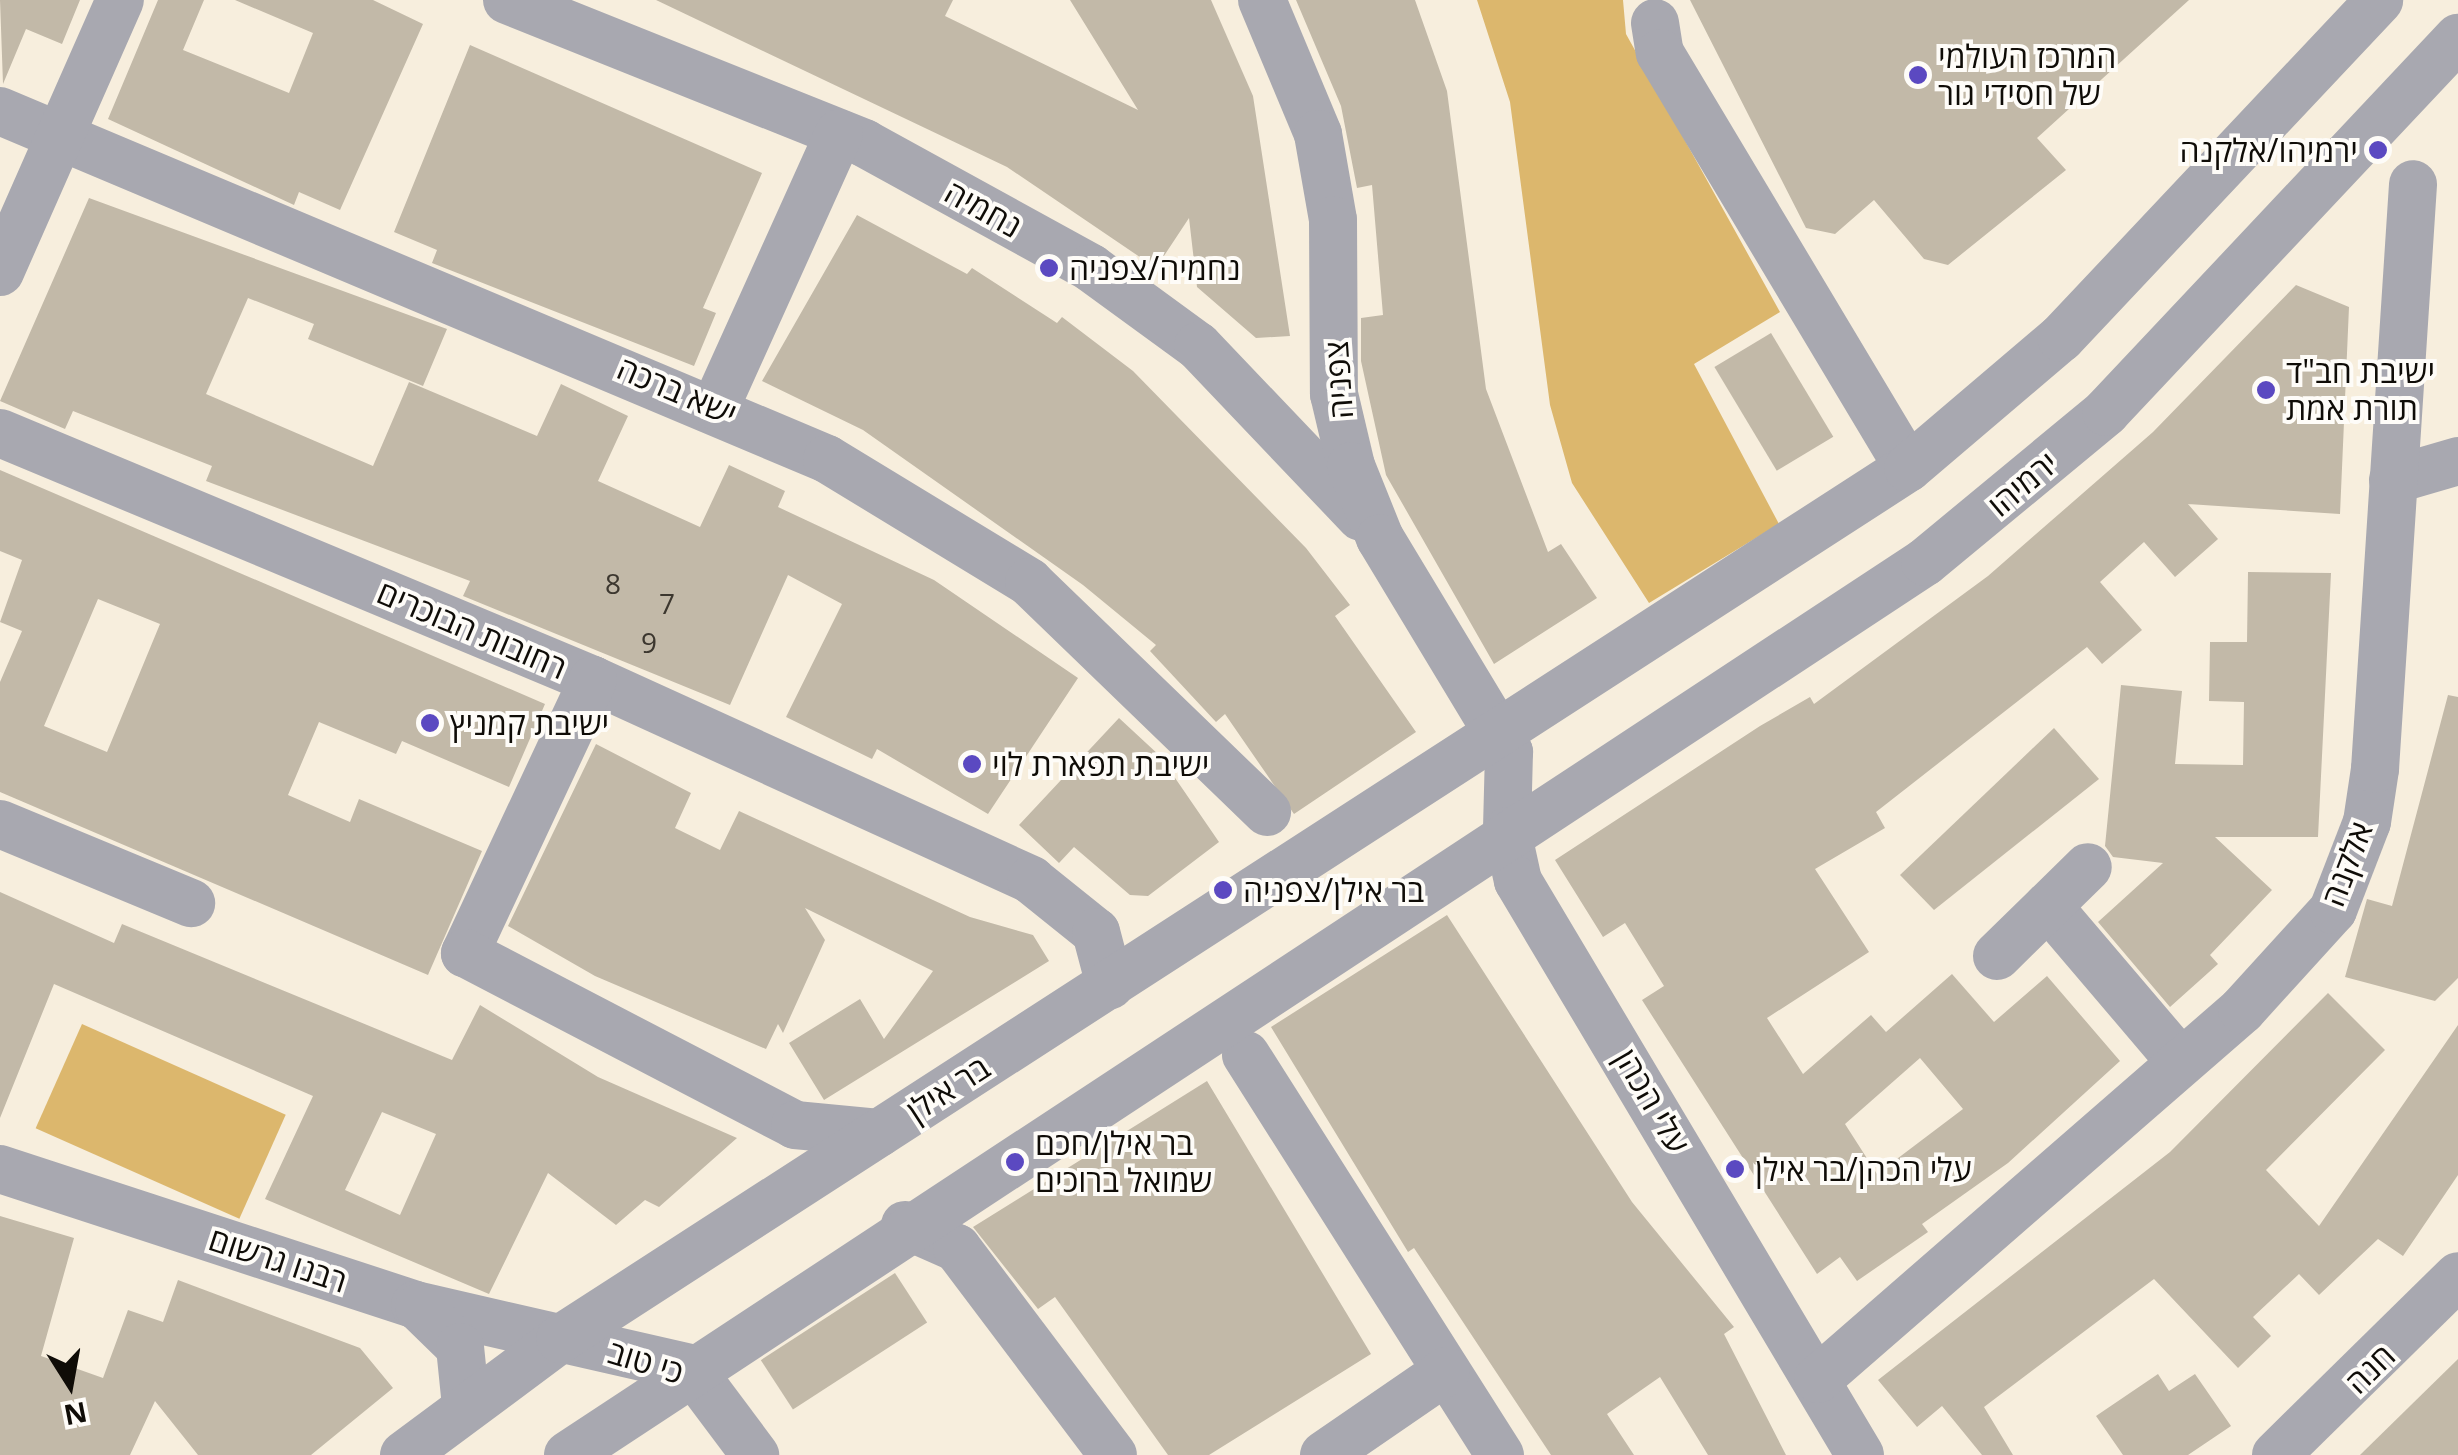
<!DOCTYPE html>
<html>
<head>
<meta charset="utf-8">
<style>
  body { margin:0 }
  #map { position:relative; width:2458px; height:1455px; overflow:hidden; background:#f7eedd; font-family:"Open Sans","Noto Sans Hebrew",sans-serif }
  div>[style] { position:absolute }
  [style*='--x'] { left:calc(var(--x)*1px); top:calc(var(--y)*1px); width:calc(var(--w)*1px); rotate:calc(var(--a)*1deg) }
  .green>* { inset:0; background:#dcb76d; transform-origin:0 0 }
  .building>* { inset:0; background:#c2b9a8; transform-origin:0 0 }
  .minor>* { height:48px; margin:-24px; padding:0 24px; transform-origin:24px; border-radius:24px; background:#a8a8b0 }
  .dots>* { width:28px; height:28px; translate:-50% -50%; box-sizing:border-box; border:5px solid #fefcf8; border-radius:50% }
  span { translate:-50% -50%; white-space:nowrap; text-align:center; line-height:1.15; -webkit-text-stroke:8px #fefcf8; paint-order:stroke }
  .number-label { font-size:28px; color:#3c372f }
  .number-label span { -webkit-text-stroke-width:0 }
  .poi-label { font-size:32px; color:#0f0c07 }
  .left { translate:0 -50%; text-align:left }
  .right { translate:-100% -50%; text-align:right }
  .street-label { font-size:32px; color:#0f0c07 }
  .north { position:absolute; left:20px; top:1335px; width:100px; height:100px; -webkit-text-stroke:8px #fefcf8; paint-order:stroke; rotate:169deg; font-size:28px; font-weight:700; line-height:40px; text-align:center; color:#0f0c07 }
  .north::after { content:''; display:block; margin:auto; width:35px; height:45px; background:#0f0c07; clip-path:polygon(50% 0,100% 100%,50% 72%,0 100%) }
</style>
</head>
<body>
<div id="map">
  <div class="green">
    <div style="clip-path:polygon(1477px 0,1623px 0,1626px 34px,1780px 312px,1694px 364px,1779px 524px,1649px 603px,1572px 483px,1550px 405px,1510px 102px)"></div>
    <div style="left:82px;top:1024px;width:223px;height:114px;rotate:24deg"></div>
  </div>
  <div class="building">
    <div style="clip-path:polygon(0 0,80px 0,62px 44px,26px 29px,3px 84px)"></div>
    <div style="clip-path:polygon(158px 0,204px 0,183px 50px,289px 93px,313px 33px,235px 0,373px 0,423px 24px,340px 210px,299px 192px,294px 205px,108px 119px)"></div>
    <div style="clip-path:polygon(656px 0,953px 0,945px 16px,1138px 110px,1070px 0,1211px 0,1253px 96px,1290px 336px,1256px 338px,1197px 287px,1189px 218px,1156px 268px,1007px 167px)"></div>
    <div style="clip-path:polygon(1296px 0,1415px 0,1447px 91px,1486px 389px,1548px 552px,1561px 544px,1597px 598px,1494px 664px,1386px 475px,1361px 361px,1361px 318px,1383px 315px,1372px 185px,1357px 188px,1341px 106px)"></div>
    <div style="clip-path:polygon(1690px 0,2189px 0,2037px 138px,2066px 170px,1948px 265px,1924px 259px,1874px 200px,1835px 234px,1806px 228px)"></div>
    <div style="clip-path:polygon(470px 45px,762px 173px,703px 308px,716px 313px,694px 366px,432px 263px,437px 250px,394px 232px)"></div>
    <div style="clip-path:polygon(89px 198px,447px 329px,423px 386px,308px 339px,314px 324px,248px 298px,206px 394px,373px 466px,409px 382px,537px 436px,561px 384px,628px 416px,598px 481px,700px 527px,729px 465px,785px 491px,778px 507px,934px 580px,1078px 678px,988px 814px,877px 749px,872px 759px,786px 717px,842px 604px,788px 575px,730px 705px,463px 596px,470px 581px,206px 481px,212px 466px,73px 411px,65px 429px,0 401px)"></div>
    <div style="clip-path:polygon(857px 215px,967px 274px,972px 268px,1057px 323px,1062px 317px,1133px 371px,1306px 548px,1350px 605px,1335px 616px,1416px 732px,1294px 814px,1225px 714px,1216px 722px,1150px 651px,1156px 645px,1083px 585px,863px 430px,762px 381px)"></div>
    <div style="clip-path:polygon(evenodd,2296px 285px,2349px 307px,2340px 514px,2188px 504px,2218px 539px,2175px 577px,2144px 542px,2100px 582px,2142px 630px,2102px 664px,2087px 647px,1876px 812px,1885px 828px,1815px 869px,1869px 952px,1767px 1018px,1803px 1074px,1871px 1015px,1886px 1032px,1952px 974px,1994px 1022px,2047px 976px,2120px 1061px,2008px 1163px,1922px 1224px,1928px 1232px,1857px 1281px,1840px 1257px,1817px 1274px,1642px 1000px,1664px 986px,1625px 923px,1603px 937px,1555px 860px,1760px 726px,1810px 697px,1814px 704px,1988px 576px,2153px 432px,2296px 285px,1920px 1058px,1963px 1109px,1877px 1174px,1845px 1124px,1920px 1058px)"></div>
    <div style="left:1771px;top:333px;width:121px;height:66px;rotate:59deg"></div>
    <div style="clip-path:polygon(evenodd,0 470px,545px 704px,509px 787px,402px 741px,396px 754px,319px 722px,288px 795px,350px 822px,359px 799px,482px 851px,428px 975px,0 792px,0 682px,22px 631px,0 622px,22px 560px,0 551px,0 470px,98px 599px,160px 624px,107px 752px,44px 726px,98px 599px)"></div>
    <div style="clip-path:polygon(2248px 572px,2331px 573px,2318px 837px,2215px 837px,2272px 890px,2210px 955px,2218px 964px,2170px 1007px,2098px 922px,2163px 863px,2113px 857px,2105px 846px,2121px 685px,2182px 691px,2175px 764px,2243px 765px,2244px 702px,2209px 701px,2210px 642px,2247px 642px)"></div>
    <div style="clip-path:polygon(2448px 695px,2458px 697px,2458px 978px,2435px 1001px,2345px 977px,2367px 899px,2392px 906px)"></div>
    <div style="clip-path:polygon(1119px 718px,1160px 756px,1219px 842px,1148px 896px,1130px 895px,1074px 847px,1059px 863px,1019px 825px)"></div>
    <div style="clip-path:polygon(2054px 728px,2099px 779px,1934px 910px,1900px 875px)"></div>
    <div style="clip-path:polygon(596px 744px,691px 793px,675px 828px,720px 850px,739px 811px,970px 917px,1033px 935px,1049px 961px,824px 1100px,789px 1043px,860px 999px,884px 1039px,933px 971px,805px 908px,825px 940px,783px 1033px,778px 1024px,766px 1049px,595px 976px,508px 926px)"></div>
    <div style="clip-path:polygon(evenodd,0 892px,114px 943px,122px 924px,452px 1060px,480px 1005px,598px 1077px,737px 1138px,659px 1207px,645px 1200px,616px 1225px,548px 1173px,489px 1294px,265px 1199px,313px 1096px,54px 984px,0 1118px,0 892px,382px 1112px,436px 1134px,400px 1215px,345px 1190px,382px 1112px)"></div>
    <div style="clip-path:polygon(1447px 915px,1632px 1202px,1734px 1327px,1724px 1334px,1786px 1455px,1708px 1455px,1660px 1377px,1607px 1414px,1634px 1455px,1551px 1455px,1414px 1248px,1408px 1252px,1271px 1027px)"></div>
    <div style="clip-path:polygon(2328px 993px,2385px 1050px,2266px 1170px,2319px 1226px,2458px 1025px,2458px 1175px,2403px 1256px,2378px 1239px,2319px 1295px,2299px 1274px,2253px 1317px,2271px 1336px,2238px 1368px,2154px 1279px,1984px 1407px,2013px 1455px,1982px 1455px,1942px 1406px,1917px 1427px,1878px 1380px,2170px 1152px)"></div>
    <div style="clip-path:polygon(1207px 1081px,1371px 1354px,1209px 1455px,1168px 1455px,1055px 1297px,1038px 1309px,973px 1227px)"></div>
    <div style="clip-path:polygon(0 1216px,74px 1238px,41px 1356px,103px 1378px,128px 1310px,163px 1322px,178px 1280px,360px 1348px,393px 1388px,311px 1455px,198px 1455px,155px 1401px,130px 1455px,0 1455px)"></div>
    <div style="left:895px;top:1273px;width:59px;height:160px;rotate:57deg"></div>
    <div style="clip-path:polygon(2458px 1359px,2458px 1455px,2360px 1455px)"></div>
    <div style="clip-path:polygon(2158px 1374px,2169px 1391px,2195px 1374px,2231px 1426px,2188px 1455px,2123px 1455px,2096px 1416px)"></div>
  </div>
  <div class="minor">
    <div style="--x:507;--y:0;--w:385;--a:21.8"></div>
    <div style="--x:864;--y:143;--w:259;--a:28.8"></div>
    <div style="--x:1091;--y:268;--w:132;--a:36.1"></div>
    <div style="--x:1198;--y:346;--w:236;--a:46.4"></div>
    <div style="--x:1262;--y:0;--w:145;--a:67.3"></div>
    <div style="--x:1318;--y:134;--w:87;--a:80.1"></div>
    <div style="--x:1333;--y:220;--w:174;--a:89.7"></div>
    <div style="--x:1334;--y:394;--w:74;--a:76.7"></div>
    <div style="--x:1351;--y:466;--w:78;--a:68.1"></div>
    <div style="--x:1380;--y:538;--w:250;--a:58.9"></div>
    <div style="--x:1509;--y:752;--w:79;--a:91.5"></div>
    <div style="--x:1507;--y:831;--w:51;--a:77.6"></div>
    <div style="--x:1518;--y:881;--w:668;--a:59.21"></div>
    <div style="--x:1655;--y:23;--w:30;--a:81"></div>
    <div style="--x:1660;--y:53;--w:483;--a:59.1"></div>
    <div style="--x:0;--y:111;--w:897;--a:22.82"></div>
    <div style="--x:827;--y:459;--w:237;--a:31.3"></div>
    <div style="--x:1029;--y:582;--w:331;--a:44"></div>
    <div style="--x:0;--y:272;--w:297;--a:-66.2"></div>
    <div style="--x:716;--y:406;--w:299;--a:-65.7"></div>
    <div style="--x:0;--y:433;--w:642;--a:22.61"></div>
    <div style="--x:593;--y:680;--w:482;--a:24.5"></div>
    <div style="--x:1031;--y:880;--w:83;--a:38.7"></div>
    <div style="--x:1096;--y:932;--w:55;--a:75.2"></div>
    <div style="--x:2393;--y:480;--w:68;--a:-16.3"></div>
    <div style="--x:593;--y:680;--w:302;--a:115.1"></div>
    <div style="--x:465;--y:953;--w:372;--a:27.5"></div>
    <div style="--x:795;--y:1125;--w:84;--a:5.4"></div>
    <div style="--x:0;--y:824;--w:207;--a:22.5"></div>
    <div style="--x:2048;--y:906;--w:205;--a:49.6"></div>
    <div style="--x:1997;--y:956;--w:127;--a:-44.4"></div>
    <div style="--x:1246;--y:1055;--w:474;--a:57.6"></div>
    <div style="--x:0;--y:1169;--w:437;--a:18.1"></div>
    <div style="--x:415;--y:1305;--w:282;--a:12.9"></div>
    <div style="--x:690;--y:1368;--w:109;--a:53.2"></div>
    <div style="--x:905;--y:1225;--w:57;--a:23.9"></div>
    <div style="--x:957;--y:1248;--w:259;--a:53"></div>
    <div style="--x:419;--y:1307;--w:57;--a:44.3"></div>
    <div style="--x:460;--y:1347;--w:59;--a:84.2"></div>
    <div style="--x:1818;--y:1379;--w:562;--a:-41.03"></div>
    <div style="--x:2242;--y:1010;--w:135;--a:-47.7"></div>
    <div style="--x:2333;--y:910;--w:94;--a:-68.9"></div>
    <div style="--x:2367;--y:822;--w:54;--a:-81.4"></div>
    <div style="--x:2375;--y:769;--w:586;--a:-86.28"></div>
    <div style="--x:404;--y:1455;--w:194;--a:-36.6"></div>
    <div style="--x:560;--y:1339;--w:1605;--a:-32.87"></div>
    <div style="--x:1908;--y:468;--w:201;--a:-40.4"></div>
    <div style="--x:2061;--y:338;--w:464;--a:-46.7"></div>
    <div style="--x:568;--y:1455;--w:1624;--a:-33.35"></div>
    <div style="--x:1925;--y:562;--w:235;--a:-39.6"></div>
    <div style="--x:2106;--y:412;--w:514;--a:-46.74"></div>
    <div style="--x:1324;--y:1455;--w:148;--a:-34.5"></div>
    <div style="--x:2276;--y:1455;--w:255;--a:-44.5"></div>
  </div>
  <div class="dots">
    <div style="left:1918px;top:75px;background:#5b49c1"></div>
    <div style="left:2378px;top:150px;background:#5b49c1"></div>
    <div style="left:1049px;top:268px;background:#5b49c1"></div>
    <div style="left:2266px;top:390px;background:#5b49c1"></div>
    <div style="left:430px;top:723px;background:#5b49c1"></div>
    <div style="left:972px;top:764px;background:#5b49c1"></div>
    <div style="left:1223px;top:890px;background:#5b49c1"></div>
    <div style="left:1015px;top:1162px;background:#5b49c1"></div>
    <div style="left:1735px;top:1169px;background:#5b49c1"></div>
  </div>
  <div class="number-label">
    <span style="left:613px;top:583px">8</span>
    <span style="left:667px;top:603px">7</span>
    <span style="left:649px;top:642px">9</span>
  </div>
  <div class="poi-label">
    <span class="left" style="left:1938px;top:75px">המרכז העולמי<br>של חסידי גור</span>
    <span class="right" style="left:2358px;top:150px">ירמיהו/אלקנה</span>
    <span class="left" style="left:1069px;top:268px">נחמיה/צפניה</span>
    <span class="left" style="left:2286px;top:390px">ישיבת חב"ד<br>תורת אמת</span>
    <span class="left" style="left:450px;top:723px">ישיבת קמניץ</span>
    <span class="left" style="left:992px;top:764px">ישיבת תפארת לוי</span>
    <span class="left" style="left:1243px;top:890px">בר אילן/צפניה</span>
    <span class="left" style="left:1035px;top:1162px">בר אילן/חכם<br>שמואל ברוכים</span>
    <span class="left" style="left:1755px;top:1169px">עלי הכהן/בר אילן</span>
  </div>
  <div class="street-label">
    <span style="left:983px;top:209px;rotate:29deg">נחמיה</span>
    <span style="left:1339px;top:380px;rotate:-94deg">צפניה</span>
    <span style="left:677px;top:391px;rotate:23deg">ישא ברכה</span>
    <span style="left:2023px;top:484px;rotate:-40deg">ירמיהו</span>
    <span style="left:472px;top:630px;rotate:23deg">רחובות הבוכרים</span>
    <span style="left:2347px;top:864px;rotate:-69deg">אלקנה</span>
    <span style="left:948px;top:1089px;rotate:-33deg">בר אילן</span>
    <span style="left:1652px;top:1101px;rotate:60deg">עלי הכהן</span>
    <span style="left:278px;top:1260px;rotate:18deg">רבנו גרשום</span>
    <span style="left:646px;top:1362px;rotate:17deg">כי טוב</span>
    <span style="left:2370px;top:1369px;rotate:-44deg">חנה</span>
  </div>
  <div class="north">N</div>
</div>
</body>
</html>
